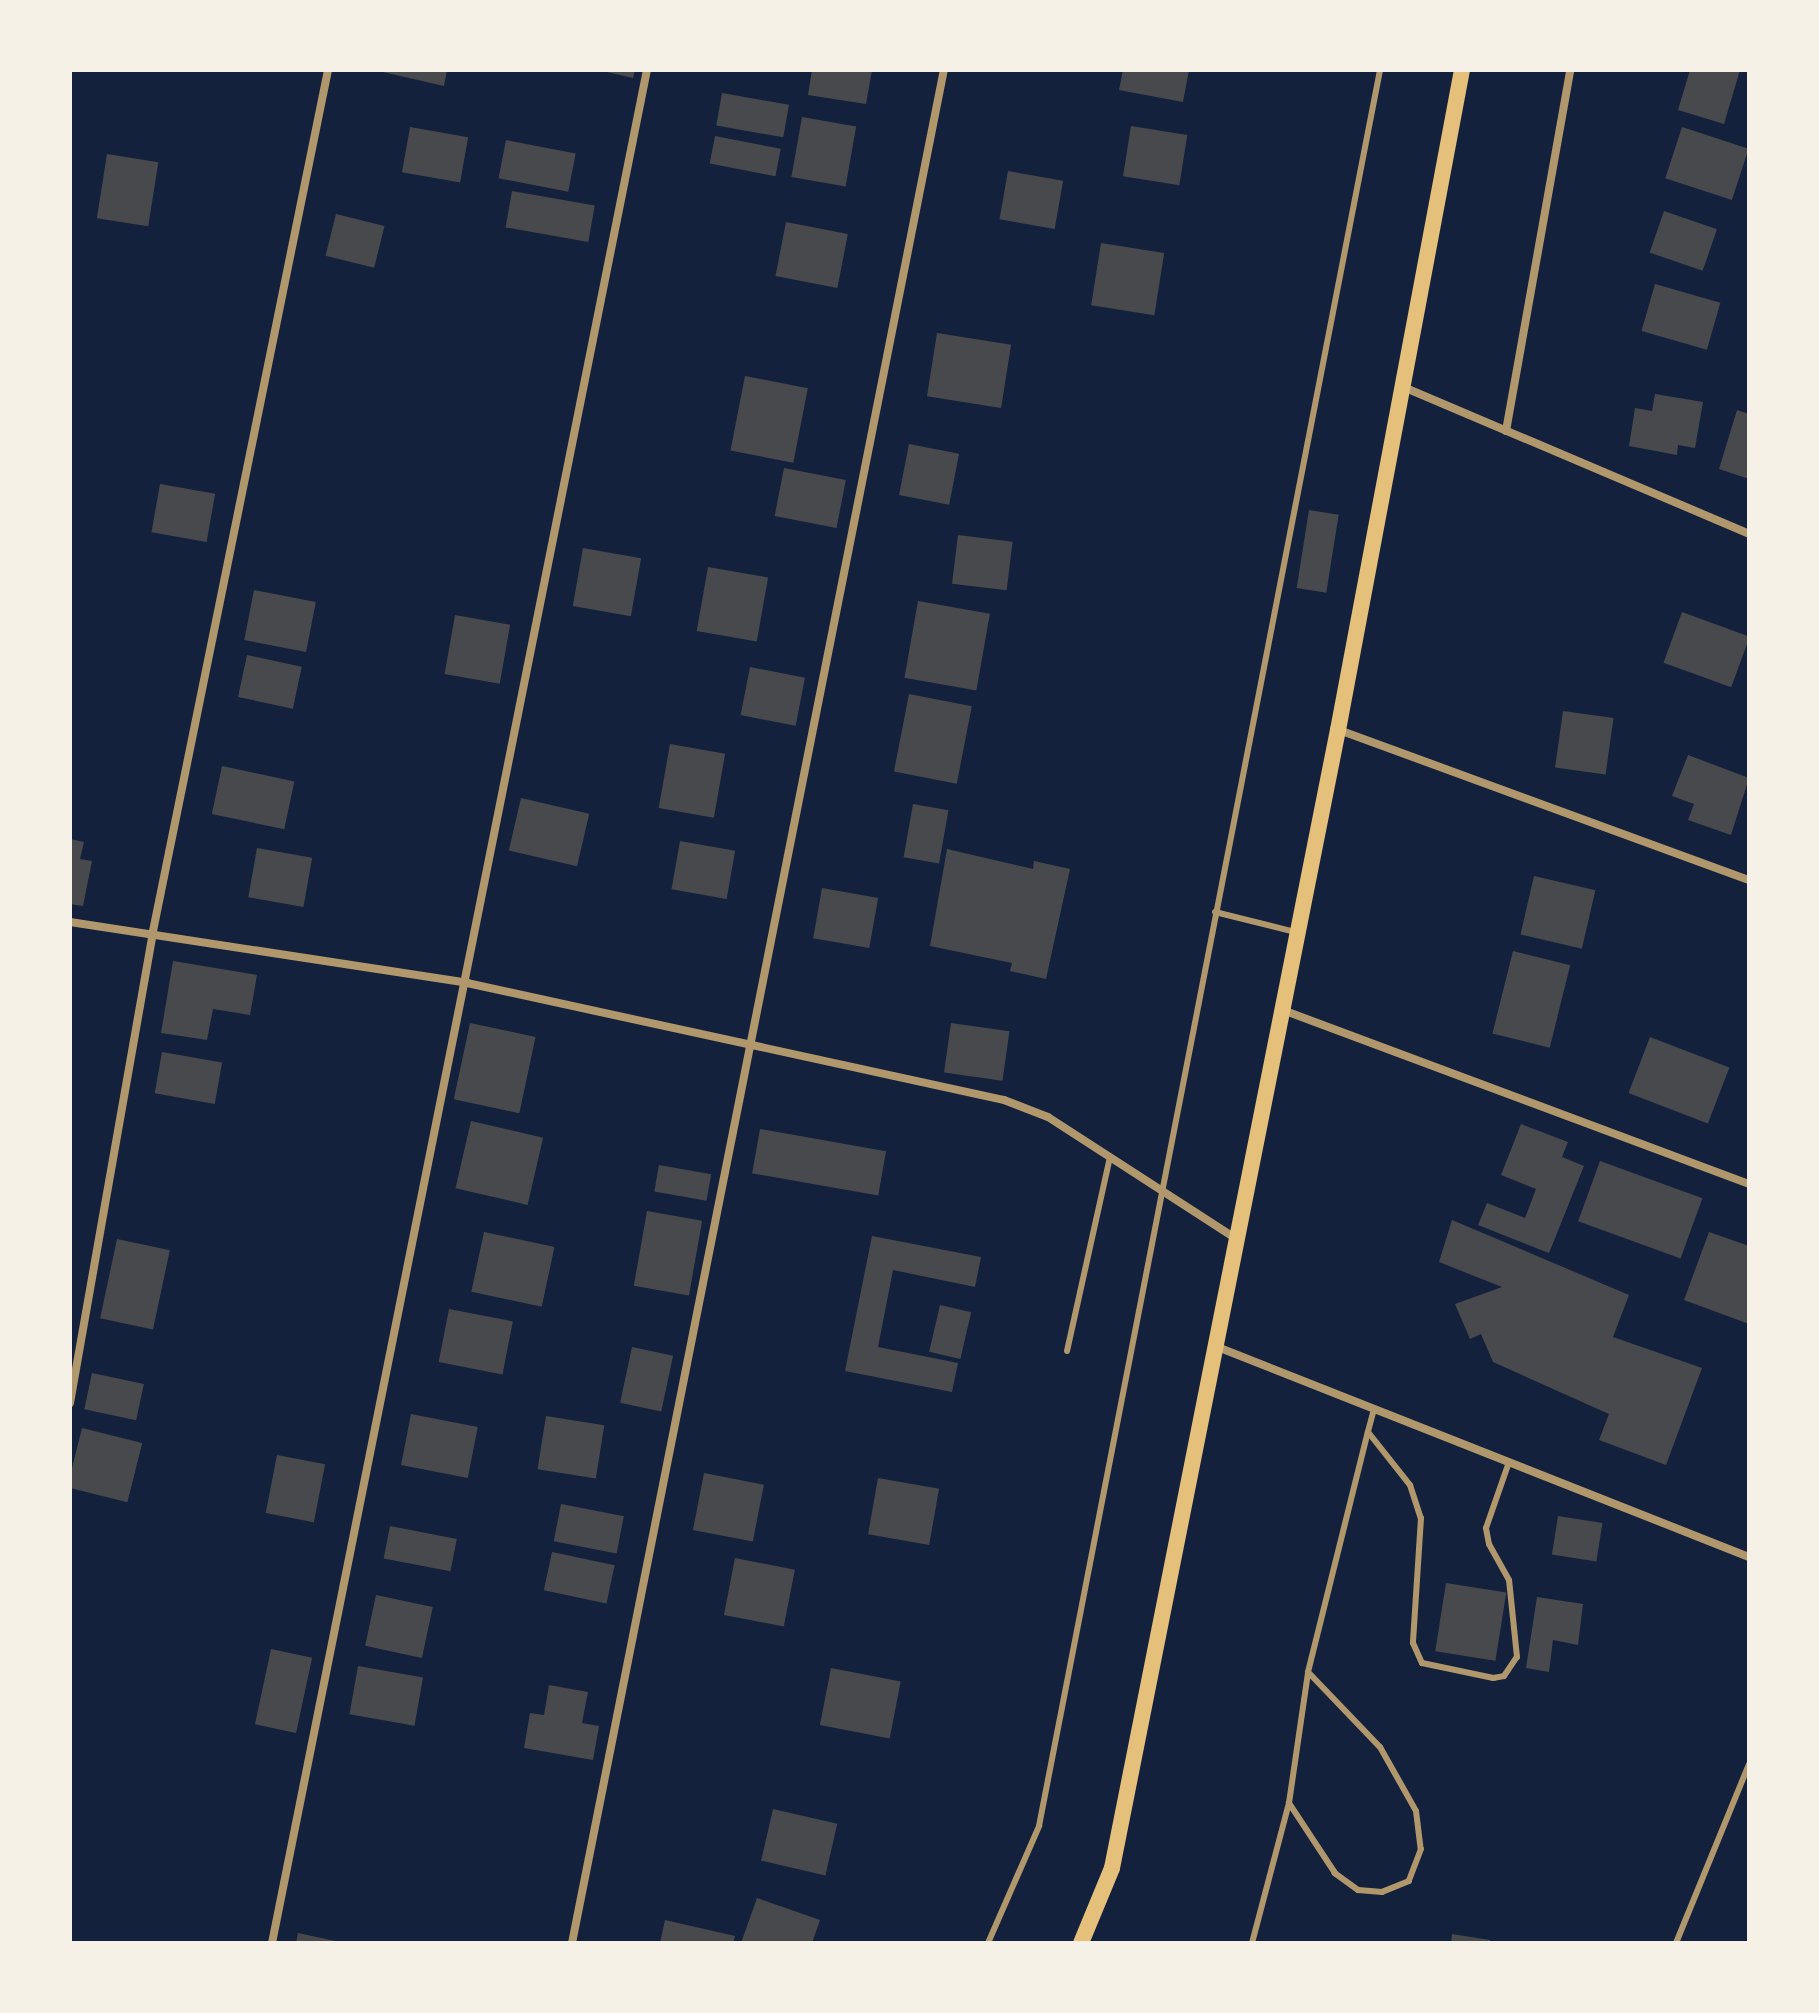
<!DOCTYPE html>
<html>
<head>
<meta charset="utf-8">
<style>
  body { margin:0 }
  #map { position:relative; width:1819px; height:2013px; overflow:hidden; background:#14213d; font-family:Arial,sans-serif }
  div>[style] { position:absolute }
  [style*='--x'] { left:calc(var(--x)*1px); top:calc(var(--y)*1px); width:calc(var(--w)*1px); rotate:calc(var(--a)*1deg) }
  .building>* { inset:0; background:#48494c; transform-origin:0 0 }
  .service>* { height:6px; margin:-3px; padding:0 3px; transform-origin:3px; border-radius:3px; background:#b1986c }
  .minor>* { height:8px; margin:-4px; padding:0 4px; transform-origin:4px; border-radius:4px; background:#b1986c }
  .secondary>* { height:16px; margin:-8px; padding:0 8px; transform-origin:8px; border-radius:8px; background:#e5c07b }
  span { translate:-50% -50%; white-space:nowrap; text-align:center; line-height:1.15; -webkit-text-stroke:8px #f6f1e7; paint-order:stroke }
  .frame { position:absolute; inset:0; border:72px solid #f6f1e7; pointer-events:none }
</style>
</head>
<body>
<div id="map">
  <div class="building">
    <div style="clip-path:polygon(374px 70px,447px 70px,444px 86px)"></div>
    <div style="clip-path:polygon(598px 70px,635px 70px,633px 78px)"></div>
    <div style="clip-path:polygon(812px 70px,872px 70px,866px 104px,808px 95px)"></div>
    <div style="clip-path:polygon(1123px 70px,1189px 70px,1183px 102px,1119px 90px)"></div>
    <div style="clip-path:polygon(1690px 70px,1740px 70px,1724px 124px,1678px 110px)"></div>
    <div style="left:722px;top:93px;width:68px;height:33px;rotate:10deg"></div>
    <div style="left:802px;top:117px;width:55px;height:61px;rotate:10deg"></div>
    <div style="left:1131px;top:126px;width:57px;height:51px;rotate:9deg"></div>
    <div style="left:410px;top:127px;width:59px;height:46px;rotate:10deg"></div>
    <div style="left:1682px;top:127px;width:70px;height:54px;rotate:18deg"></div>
    <div style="left:715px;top:136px;width:67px;height:28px;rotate:11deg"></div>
    <div style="left:506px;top:140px;width:71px;height:39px;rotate:11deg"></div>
    <div style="left:107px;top:154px;width:52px;height:65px;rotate:9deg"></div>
    <div style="left:1008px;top:171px;width:56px;height:49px;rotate:10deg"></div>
    <div style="left:512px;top:191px;width:84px;height:37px;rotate:10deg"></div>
    <div style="left:1664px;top:211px;width:56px;height:44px;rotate:19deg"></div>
    <div style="left:336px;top:214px;width:50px;height:43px;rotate:14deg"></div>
    <div style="left:786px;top:222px;width:63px;height:55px;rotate:11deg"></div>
    <div style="left:1101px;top:243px;width:64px;height:63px;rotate:9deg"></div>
    <div style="left:1655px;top:284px;width:68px;height:49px;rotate:16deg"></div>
    <div style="left:937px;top:333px;width:75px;height:64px;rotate:9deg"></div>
    <div style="left:745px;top:376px;width:64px;height:76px;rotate:11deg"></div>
    <div style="clip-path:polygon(1655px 394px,1703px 402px,1695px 448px,1678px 445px,1677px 455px,1629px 446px,1635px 408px,1652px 411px)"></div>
    <div style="clip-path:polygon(1737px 410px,1749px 414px,1749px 479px,1719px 469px)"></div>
    <div style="left:909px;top:444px;width:51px;height:52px;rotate:11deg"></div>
    <div style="left:784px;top:468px;width:63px;height:49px;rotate:11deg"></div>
    <div style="left:160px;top:484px;width:56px;height:49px;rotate:10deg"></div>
    <div style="left:1309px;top:510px;width:30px;height:79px;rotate:9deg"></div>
    <div style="left:958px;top:535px;width:55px;height:49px;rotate:7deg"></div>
    <div style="left:583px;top:548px;width:59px;height:59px;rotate:10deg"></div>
    <div style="left:708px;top:567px;width:61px;height:65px;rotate:10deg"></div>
    <div style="left:254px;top:590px;width:63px;height:51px;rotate:11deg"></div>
    <div style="left:918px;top:601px;width:73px;height:78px;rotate:10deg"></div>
    <div style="left:1682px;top:612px;width:72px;height:54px;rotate:20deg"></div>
    <div style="left:455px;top:615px;width:56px;height:60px;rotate:10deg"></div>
    <div style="left:247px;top:655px;width:56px;height:43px;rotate:12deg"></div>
    <div style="left:750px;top:667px;width:56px;height:49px;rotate:11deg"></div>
    <div style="left:909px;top:694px;width:64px;height:79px;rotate:11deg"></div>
    <div style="left:1563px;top:711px;width:51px;height:57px;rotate:8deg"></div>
    <div style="left:670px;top:744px;width:56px;height:65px;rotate:10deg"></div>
    <div style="clip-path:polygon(1688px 755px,1749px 778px,1731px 835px,1688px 820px,1694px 804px,1672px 796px)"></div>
    <div style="left:222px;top:766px;width:74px;height:49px;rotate:12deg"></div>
    <div style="left:521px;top:798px;width:70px;height:54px;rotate:13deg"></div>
    <div style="left:913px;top:804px;width:36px;height:54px;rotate:10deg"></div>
    <div style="clip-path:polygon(70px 839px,84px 842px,80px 859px,92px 861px,83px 906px,70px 904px)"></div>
    <div style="left:680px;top:841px;width:56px;height:49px;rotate:10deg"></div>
    <div style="left:257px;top:848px;width:56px;height:50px;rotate:10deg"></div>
    <div style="clip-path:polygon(947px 849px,1033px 869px,1034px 861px,1070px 869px,1046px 979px,1010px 971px,1012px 963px,930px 946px)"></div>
    <div style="left:1534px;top:876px;width:63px;height:60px;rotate:13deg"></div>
    <div style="left:822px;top:888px;width:57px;height:51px;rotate:10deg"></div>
    <div style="left:1513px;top:951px;width:59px;height:85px;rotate:14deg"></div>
    <div style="clip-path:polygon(173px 961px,257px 975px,250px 1015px,213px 1009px,207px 1040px,161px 1033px)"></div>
    <div style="left:470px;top:1023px;width:67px;height:78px;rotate:12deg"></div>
    <div style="left:951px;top:1023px;width:59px;height:50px;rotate:8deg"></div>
    <div style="left:1650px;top:1037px;width:85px;height:60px;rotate:21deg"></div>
    <div style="left:162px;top:1052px;width:61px;height:42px;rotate:10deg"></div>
    <div style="left:471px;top:1121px;width:74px;height:69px;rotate:13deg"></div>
    <div style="clip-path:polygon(1521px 1124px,1568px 1142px,1562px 1157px,1584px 1166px,1549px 1253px,1478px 1225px,1487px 1203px,1525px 1218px,1536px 1189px,1501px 1175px)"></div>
    <div style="left:760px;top:1129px;width:128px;height:45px;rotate:10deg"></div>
    <div style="left:1600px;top:1161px;width:109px;height:64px;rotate:20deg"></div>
    <div style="left:659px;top:1165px;width:53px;height:27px;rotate:10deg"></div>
    <div style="left:647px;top:1211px;width:56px;height:76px;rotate:10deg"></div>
    <div style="clip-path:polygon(1452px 1220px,1629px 1295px,1613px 1337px,1702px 1368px,1666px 1465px,1599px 1440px,1609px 1414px,1493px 1362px,1481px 1334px,1470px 1339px,1455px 1304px,1502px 1287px,1439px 1262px)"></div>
    <div style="left:484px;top:1232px;width:72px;height:61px;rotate:12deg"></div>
    <div style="clip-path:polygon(1709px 1232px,1749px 1246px,1749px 1324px,1684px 1300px)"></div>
    <div style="clip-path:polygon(872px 1236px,981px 1257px,975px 1287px,893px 1270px,878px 1347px,958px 1363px,952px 1392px,845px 1371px)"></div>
    <div style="left:117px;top:1239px;width:54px;height:81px;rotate:12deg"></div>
    <div style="left:940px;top:1305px;width:32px;height:48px;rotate:13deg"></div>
    <div style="left:449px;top:1309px;width:65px;height:54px;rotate:11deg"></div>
    <div style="left:632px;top:1347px;width:42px;height:57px;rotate:12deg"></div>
    <div style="left:92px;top:1373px;width:53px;height:37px;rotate:12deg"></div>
    <div style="left:411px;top:1414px;width:68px;height:52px;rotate:11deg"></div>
    <div style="left:546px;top:1416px;width:59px;height:54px;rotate:9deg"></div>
    <div style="left:82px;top:1428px;width:62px;height:61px;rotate:14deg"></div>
    <div style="left:277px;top:1455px;width:49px;height:59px;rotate:11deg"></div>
    <div style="left:704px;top:1473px;width:61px;height:58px;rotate:11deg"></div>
    <div style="left:878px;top:1478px;width:62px;height:57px;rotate:10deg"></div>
    <div style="left:561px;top:1504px;width:64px;height:38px;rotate:11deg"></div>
    <div style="left:1558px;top:1516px;width:45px;height:39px;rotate:9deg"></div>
    <div style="left:390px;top:1526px;width:68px;height:33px;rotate:11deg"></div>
    <div style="left:552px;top:1552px;width:64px;height:39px;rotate:12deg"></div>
    <div style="left:735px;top:1558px;width:61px;height:58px;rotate:11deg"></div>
    <div style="left:1446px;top:1583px;width:61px;height:69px;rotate:9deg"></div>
    <div style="left:376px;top:1595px;width:58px;height:52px;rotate:12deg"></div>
    <div style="clip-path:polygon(1537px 1597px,1583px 1604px,1578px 1645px,1553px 1640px,1549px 1672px,1526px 1668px)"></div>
    <div style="left:271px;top:1649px;width:42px;height:77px;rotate:12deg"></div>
    <div style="left:358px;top:1666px;width:66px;height:49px;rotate:10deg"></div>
    <div style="left:831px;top:1668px;width:71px;height:58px;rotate:11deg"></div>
    <div style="clip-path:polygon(549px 1685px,588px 1692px,582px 1723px,599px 1726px,593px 1760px,524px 1748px,530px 1713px,544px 1715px)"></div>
    <div style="left:773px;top:1809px;width:66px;height:53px;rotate:13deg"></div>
    <div style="clip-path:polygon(757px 1898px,820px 1920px,812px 1943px,741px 1943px)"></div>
    <div style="clip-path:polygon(665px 1920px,735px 1936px,733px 1943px,660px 1943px)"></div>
    <div style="clip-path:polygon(298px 1933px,340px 1942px,340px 1943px,296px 1943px)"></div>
    <div style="clip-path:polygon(1452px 1934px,1490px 1940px,1490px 1943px,1451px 1943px)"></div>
  </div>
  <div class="service">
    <div style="--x:1215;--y:912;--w:82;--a:14"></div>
    <div style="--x:1067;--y:1351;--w:199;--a:-77.5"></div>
    <div style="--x:1374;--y:1409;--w:24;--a:105"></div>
    <div style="--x:1368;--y:1432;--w:68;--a:51.6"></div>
    <div style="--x:1410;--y:1485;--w:35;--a:72"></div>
    <div style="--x:1421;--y:1518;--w:125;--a:93.7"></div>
    <div style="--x:1413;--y:1643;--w:22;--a:66"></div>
    <div style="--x:1422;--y:1663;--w:73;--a:11.9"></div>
    <div style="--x:1493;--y:1678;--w:11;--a:-10"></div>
    <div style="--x:1504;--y:1676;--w:23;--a:-56"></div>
    <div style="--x:1517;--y:1657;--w:77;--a:-95.9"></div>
    <div style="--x:1509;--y:1580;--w:41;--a:-119.1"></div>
    <div style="--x:1489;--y:1544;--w:16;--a:-101"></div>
    <div style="--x:1486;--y:1528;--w:70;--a:-70.8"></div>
    <div style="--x:1308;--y:1672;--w:104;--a:46.2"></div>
    <div style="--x:1380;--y:1747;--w:73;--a:60.6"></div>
    <div style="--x:1416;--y:1811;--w:38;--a:83"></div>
    <div style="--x:1421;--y:1849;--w:34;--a:111"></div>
    <div style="--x:1409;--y:1881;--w:29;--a:158"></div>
    <div style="--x:1382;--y:1892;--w:24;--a:-175"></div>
    <div style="--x:1358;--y:1890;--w:29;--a:-144"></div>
    <div style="--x:1335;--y:1873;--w:84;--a:-123.3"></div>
    <div style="--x:1289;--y:1803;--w:132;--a:-81.7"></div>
    <div style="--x:1308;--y:1672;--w:247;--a:-76"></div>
    <div style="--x:988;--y:1943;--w:128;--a:-66.4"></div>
    <div style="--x:1039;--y:1826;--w:1789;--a:-79.01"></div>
    <div style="--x:1252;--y:1943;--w:145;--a:-75.2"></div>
    <div style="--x:1676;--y:1943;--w:193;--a:-67.8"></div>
  </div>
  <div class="minor">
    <div style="--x:1401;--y:386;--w:378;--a:23"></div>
    <div style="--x:1506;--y:431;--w:367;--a:-79.9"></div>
    <div style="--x:1339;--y:730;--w:437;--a:20.1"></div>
    <div style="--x:70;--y:922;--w:402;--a:8.7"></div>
    <div style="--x:467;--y:983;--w:550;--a:12.29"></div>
    <div style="--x:1004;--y:1100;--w:47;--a:21.1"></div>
    <div style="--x:1048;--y:1117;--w:223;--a:32.9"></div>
    <div style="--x:1280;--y:1009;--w:501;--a:20.46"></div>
    <div style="--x:1215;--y:1346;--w:574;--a:21.56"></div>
    <div style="--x:70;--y:1403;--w:479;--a:-80"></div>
    <div style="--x:153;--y:931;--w:879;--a:-78.51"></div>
    <div style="--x:272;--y:1943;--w:1910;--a:-78.68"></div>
    <div style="--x:572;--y:1943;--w:1910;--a:-78.77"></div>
  </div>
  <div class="secondary">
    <div style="--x:1081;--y:1943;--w:81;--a:-67.5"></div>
    <div style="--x:1112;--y:1868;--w:1160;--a:-78.77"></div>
    <div style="--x:1338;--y:730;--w:672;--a:-79.36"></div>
  </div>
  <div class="frame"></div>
</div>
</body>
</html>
